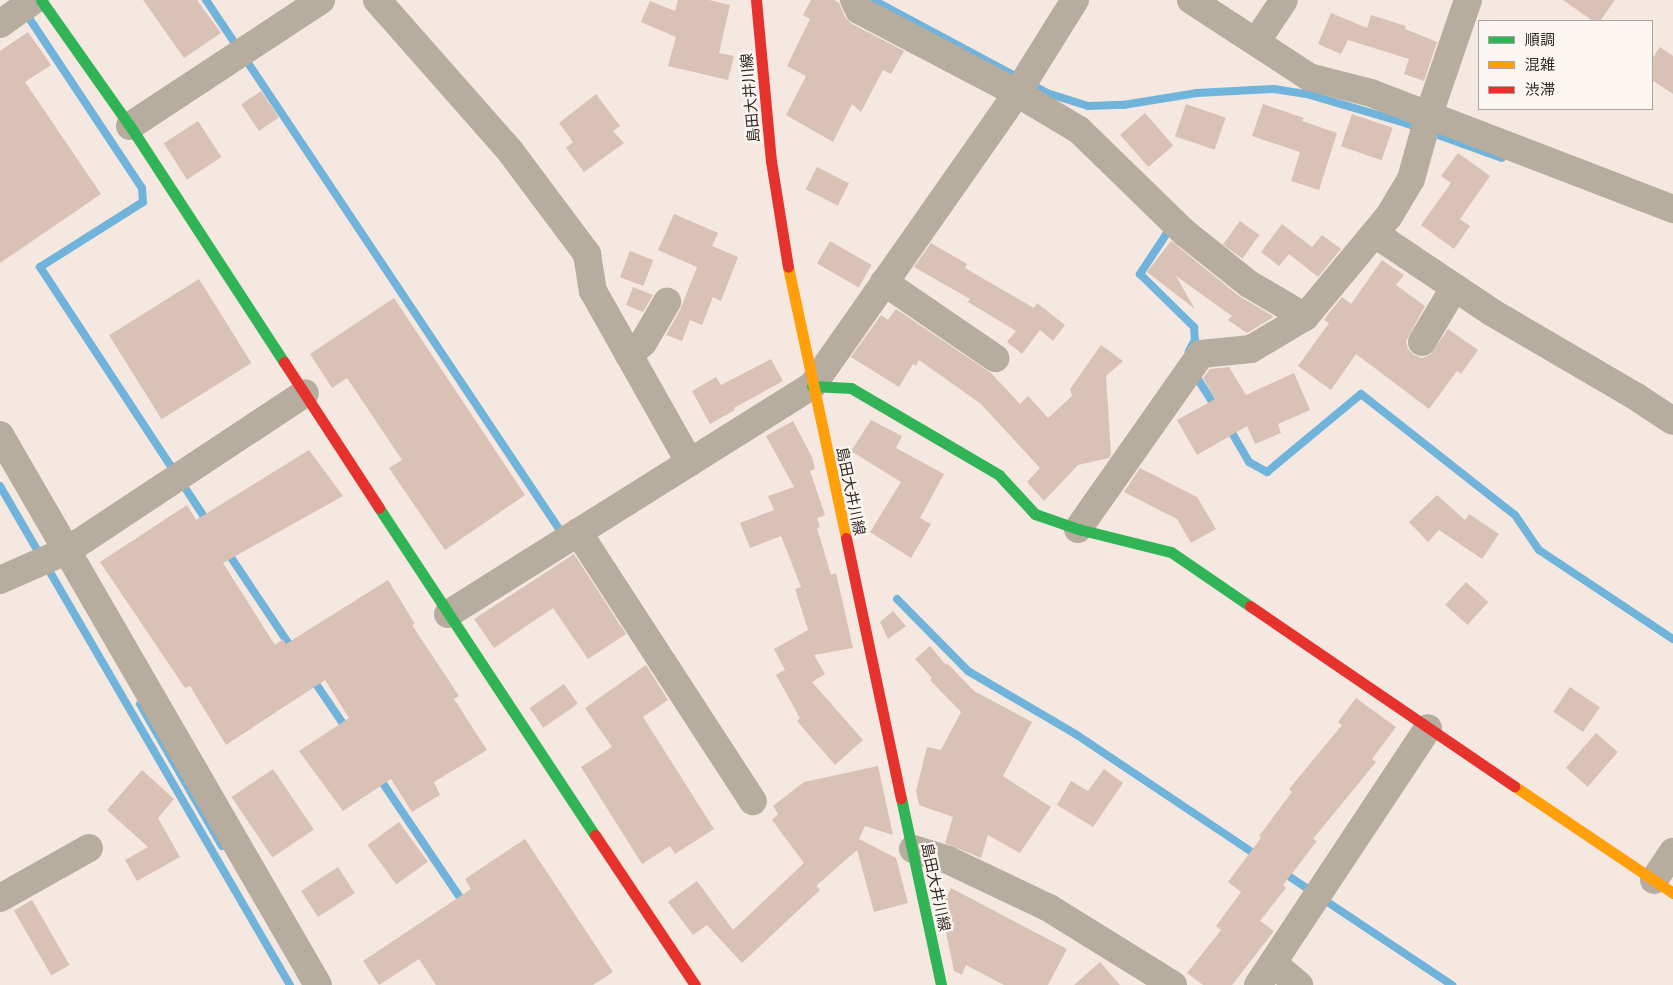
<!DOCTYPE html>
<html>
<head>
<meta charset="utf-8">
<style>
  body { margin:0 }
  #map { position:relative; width:1673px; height:985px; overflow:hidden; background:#f5e8e1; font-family:"Titillium Web","Noto Sans JP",sans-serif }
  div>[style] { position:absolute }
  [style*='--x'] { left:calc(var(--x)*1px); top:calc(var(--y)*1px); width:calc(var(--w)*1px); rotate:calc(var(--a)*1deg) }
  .stream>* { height:8px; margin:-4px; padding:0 4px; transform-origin:4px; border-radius:4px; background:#70b4db }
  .building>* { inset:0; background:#d9c1b6; transform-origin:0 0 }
  .street>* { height:28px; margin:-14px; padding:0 14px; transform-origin:14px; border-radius:14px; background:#b6ad9e }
  .fast>* { height:11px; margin:-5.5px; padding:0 5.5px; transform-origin:5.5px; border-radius:5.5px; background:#30b455 }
  .slow>* { height:11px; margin:-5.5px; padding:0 5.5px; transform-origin:5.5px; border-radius:5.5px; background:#ff9f0a }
  .jam>* { height:11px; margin:-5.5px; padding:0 5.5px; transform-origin:5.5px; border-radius:5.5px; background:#e5322d }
  span { translate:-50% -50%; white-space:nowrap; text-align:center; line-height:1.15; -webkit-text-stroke:4.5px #fcf6f3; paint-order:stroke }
  .street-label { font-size:15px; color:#322722 }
  .legend { position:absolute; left:1478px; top:20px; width:175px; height:90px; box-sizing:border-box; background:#fcf6f3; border:1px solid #aba39f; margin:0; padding:6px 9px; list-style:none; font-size:15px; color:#322722 }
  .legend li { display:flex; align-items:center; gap:10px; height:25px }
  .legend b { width:25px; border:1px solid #aba39f }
</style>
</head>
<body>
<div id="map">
  <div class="stream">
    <div style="--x:206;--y:0;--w:636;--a:56.28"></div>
    <div style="--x:873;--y:0;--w:197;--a:28.1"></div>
    <div style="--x:1047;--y:93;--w:43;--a:17.6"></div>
    <div style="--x:1088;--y:106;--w:35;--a:-2"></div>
    <div style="--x:1123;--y:105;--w:75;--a:-9.2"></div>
    <div style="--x:1197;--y:93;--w:77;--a:-3"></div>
    <div style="--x:1274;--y:89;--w:36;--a:9"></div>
    <div style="--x:1310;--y:95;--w:99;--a:16.4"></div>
    <div style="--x:1405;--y:123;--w:103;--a:19.8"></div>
    <div style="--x:25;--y:12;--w:211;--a:56.4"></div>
    <div style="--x:142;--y:188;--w:14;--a:86"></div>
    <div style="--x:143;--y:202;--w:122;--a:147.7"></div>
    <div style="--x:40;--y:267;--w:306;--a:56.7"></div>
    <div style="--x:1169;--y:230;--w:53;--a:123.4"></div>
    <div style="--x:1140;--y:274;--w:76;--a:44.5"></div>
    <div style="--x:1194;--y:327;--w:13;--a:86"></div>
    <div style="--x:1195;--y:340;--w:13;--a:119"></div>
    <div style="--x:1194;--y:373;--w:41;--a:57.8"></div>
    <div style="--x:1228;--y:426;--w:42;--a:59.7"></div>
    <div style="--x:1249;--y:462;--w:21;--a:29"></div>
    <div style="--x:1267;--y:472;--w:122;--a:-39.7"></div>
    <div style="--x:1361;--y:394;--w:196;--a:38.2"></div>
    <div style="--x:1515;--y:515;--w:42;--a:55.6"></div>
    <div style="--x:1539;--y:550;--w:161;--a:33.6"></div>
    <div style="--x:0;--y:486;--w:577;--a:59.84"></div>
    <div style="--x:226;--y:550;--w:120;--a:56.2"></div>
    <div style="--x:897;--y:599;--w:101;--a:45.4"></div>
    <div style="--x:968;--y:671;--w:126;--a:30.4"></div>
    <div style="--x:1077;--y:735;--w:218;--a:33.8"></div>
    <div style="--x:312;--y:678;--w:64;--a:55.8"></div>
    <div style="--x:140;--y:704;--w:164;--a:60"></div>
    <div style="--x:378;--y:776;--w:156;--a:56"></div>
    <div style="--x:1281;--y:871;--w:206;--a:33.7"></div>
  </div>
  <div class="building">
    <div style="clip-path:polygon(143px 0,197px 0,221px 33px,184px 58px)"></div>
    <div style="clip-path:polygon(678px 0,709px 0,730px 5px,719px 53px,734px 56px,728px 80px,668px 66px,676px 37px,641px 22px,650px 1px,675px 11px)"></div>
    <div style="clip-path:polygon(811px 0,834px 0,839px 3px,845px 17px,852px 24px,904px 51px,891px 74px,883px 70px,861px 112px,852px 104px,833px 142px,786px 115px,806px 76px,787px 66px,810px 19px,803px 15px)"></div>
    <div style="clip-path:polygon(1563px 0,1615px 0,1600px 21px,1593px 21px)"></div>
    <div style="clip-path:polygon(1331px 13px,1367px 28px,1371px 15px,1406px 26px,1405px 29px,1437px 42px,1424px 81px,1404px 74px,1409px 59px,1348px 40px,1341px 54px,1318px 44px)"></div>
    <div style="clip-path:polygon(28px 32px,51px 65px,25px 82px,101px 194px,0 263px,0 51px)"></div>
    <div style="clip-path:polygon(1660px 47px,1673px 56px,1673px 94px,1652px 80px,1652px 59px)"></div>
    <div style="left:261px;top:91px;width:32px;height:24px;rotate:56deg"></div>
    <div style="clip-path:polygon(596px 94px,620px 126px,613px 131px,624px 143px,584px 172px,566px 148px,573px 142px,559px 123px)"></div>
    <div style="left:1186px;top:104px;width:42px;height:34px;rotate:19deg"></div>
    <div style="clip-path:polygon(1263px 104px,1304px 118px,1302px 121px,1337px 133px,1319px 190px,1291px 181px,1300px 152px,1252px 136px)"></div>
    <div style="left:1145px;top:113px;width:43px;height:33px;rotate:49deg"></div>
    <div style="left:1352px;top:114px;width:43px;height:34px;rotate:19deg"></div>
    <div style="left:198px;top:121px;width:43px;height:41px;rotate:57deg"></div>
    <div style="clip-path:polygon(1458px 153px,1490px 176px,1460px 219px,1470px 226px,1454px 249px,1421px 225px,1451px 183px,1441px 176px)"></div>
    <div style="left:817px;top:167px;width:36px;height:25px;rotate:27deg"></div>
    <div style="clip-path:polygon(674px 214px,718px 233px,712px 246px,738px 257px,721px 301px,713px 297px,702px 325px,690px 320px,682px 341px,666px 335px,680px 310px,697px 267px,658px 250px)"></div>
    <div style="left:1240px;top:221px;width:24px;height:29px;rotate:36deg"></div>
    <div style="clip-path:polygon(1282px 224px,1312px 247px,1322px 235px,1341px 249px,1318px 277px,1289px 254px,1279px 266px,1261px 252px)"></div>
    <div style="left:830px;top:241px;width:48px;height:26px;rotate:30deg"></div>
    <div style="clip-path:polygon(1171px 241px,1239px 296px,1273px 316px,1272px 318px,1247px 333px,1228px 320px,1232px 316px,1176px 276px,1195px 309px,1147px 272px)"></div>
    <div style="clip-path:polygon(931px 243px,967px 264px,965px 268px,1034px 308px,1037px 303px,1065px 325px,1053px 341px,1040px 330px,1022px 354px,1007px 342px,1016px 331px,968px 302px,970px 299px,914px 267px)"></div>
    <div style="left:630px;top:251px;width:25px;height:28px;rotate:21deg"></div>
    <div style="clip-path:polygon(1382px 260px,1404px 275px,1396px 285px,1425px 306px,1406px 341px,1408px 349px,1414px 355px,1422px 358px,1430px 355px,1448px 329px,1478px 350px,1461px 374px,1457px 371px,1429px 409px,1356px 354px,1331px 390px,1298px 366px,1329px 323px,1324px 320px,1329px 313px,1342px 297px,1351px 304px)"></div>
    <div style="left:199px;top:279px;width:99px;height:106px;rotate:58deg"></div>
    <div style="clip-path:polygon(633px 287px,653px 295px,643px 312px,626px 305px)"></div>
    <div style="clip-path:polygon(394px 298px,525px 495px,445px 550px,389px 468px,402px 460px,347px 378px,332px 388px,310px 354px)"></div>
    <div style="clip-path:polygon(896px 309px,991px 373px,1020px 404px,1028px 396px,1048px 418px,1072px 396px,1070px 389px,1101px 345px,1123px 361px,1106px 376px,1111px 454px,1109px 458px,1078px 465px,1044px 501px,1027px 482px,1040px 468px,981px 404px,919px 360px,916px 366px,913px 364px,899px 387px,851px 357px,881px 315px,888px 320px)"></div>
    <div style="clip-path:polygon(771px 359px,783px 381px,734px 408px,735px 410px,710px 424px,692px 391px,716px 377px,721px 385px)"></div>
    <div style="clip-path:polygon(1229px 367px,1246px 395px,1294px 373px,1310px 410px,1278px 424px,1281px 433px,1255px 444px,1247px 426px,1197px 455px,1177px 420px,1215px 399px,1203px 378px,1210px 369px)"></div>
    <div style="clip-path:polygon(871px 420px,902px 436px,896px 448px,944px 474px,920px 518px,931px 524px,911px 558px,870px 532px,901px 482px,851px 451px)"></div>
    <div style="clip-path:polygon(793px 421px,812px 457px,815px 469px,810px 471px,825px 515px,817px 518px,820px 527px,817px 528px,831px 575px,836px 573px,853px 648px,814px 655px,825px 674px,812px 682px,863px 740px,835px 765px,797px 721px,800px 718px,776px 675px,785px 670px,774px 649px,808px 630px,795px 589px,801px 587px,781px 536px,750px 548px,740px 523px,774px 510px,768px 496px,794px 487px,766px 436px)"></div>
    <div style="clip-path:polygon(309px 450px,343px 496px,223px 563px,275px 645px,283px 639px,286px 644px,388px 580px,415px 624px,412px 625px,459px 696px,454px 699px,487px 750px,434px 782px,440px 795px,412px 812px,391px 779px,343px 811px,299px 751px,349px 718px,325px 680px,226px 745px,190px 686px,185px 688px,100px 562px,187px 505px,196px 520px)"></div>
    <div style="clip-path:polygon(1140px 468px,1197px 497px,1216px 529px,1191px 543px,1177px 519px,1124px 492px)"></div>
    <div style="clip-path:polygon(1437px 495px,1465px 520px,1469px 514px,1499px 534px,1482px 559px,1439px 530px,1428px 542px,1409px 522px)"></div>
    <div style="clip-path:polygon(574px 554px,626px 634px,588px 659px,553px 608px,494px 648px,474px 619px)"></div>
    <div style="left:1466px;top:582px;width:30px;height:31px;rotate:42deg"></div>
    <div style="clip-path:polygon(893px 611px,906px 626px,888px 639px,880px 622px)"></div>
    <div style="clip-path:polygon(930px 646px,946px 665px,947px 663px,974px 691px,1032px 722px,1003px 776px,1051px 807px,1020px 853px,988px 835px,981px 858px,945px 843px,953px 817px,919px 805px,916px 791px,927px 747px,941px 750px,961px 712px,930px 680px,932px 678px,915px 659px)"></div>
    <div style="clip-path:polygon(646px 665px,668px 700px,643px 717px,714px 829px,675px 854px,670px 846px,642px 864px,581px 767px,612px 747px,585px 708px)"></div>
    <div style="left:564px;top:684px;width:24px;height:42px;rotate:55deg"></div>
    <div style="left:1570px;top:687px;width:36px;height:30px;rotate:34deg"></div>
    <div style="clip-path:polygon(1356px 698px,1396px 727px,1372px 759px,1376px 762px,1313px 839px,1317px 841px,1283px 885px,1286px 888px,1260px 921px,1274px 931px,1232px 985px,1203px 985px,1187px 973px,1221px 930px,1216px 926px,1241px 892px,1228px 882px,1261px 838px,1259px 836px,1292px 792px,1289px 789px,1342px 725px,1338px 722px)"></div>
    <div style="left:1596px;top:733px;width:29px;height:46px;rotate:41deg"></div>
    <div style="clip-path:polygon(878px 766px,893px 835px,865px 826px,859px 839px,896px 858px,908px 903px,874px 912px,857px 850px,816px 886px,820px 890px,742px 963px,707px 925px,693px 935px,668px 902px,697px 881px,733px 930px,804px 863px,772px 820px,778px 814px,773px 806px,804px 782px)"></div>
    <div style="left:273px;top:769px;width:73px;height:50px;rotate:56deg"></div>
    <div style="clip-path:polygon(1104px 769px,1123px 783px,1093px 827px,1057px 805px,1071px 781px,1088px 791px)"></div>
    <div style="clip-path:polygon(142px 770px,174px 799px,158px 818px,180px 857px,137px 881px,125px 860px,148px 847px,107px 810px)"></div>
    <div style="left:399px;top:822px;width:49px;height:39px;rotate:54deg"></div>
    <div style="clip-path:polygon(525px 839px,613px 972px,593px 985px,436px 985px,419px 959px,379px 985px,363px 961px,471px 889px,465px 879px)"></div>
    <div style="left:338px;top:867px;width:31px;height:44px;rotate:57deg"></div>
    <div style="clip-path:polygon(951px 888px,1067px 949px,1048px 985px,1004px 985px,966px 965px,962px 975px,954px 971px,941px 908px)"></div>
    <div style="left:32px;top:900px;width:75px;height:21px;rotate:60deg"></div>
    <div style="clip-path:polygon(1100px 962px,1120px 985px,1074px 985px)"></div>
  </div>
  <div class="street">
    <div style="--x:377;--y:0;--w:201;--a:48.6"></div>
    <div style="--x:510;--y:151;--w:129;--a:53.2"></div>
    <div style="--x:587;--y:254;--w:37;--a:81"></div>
    <div style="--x:593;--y:291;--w:197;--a:60.6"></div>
    <div style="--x:854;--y:0;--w:11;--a:63"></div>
    <div style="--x:859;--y:10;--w:178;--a:27.7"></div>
    <div style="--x:1017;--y:93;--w:72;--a:30.8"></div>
    <div style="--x:1079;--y:130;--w:148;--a:44.2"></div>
    <div style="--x:1185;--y:233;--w:82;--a:38.6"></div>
    <div style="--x:1249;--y:284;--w:65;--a:30.5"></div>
    <div style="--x:1191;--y:0;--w:141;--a:33.1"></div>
    <div style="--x:1309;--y:77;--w:64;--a:14.5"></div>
    <div style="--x:1371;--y:93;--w:324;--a:21"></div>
    <div style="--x:0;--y:24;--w:42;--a:-35.2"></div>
    <div style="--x:1256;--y:42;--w:50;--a:-56.3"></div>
    <div style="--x:130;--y:126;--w:229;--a:-33.4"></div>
    <div style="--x:1375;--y:234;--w:142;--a:33.8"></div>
    <div style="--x:1493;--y:313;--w:164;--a:30.3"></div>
    <div style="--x:1635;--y:396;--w:45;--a:33.3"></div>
    <div style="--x:884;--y:282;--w:135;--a:34.4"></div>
    <div style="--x:1422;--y:342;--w:63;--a:-59.3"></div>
    <div style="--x:629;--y:355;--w:18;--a:-41"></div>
    <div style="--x:643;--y:343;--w:48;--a:-59.7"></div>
    <div style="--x:0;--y:435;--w:635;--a:59.96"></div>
    <div style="--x:1078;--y:529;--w:214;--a:-54.9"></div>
    <div style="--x:1201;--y:354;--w:50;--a:-5.7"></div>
    <div style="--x:1251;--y:349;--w:63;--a:-30.7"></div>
    <div style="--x:1305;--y:317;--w:131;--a:-50.3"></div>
    <div style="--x:1389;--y:216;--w:43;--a:-59.3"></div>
    <div style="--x:1411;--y:179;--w:67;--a:-74.5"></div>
    <div style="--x:1429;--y:114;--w:120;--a:-71.1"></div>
    <div style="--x:578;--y:532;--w:321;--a:57"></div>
    <div style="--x:0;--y:580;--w:74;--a:-23.8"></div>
    <div style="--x:68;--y:550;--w:284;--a:-33.5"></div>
    <div style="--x:448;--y:614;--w:430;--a:-32.1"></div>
    <div style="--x:812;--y:386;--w:358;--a:-55"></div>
    <div style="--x:1017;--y:93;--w:110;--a:-58.1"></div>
    <div style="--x:913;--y:849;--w:37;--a:17"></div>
    <div style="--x:948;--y:860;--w:112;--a:25.4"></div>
    <div style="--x:1049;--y:908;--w:146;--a:31.8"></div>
    <div style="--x:1654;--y:880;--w:34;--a:-56"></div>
    <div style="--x:0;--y:898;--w:102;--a:-29.3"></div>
    <div style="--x:1274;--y:964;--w:33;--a:40"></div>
    <div style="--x:1258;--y:985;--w:308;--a:-56.5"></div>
  </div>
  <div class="fast">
    <div style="--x:41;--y:0;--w:154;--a:54.8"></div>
    <div style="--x:130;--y:126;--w:282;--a:56.9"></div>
    <div style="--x:812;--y:386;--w:39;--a:3"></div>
    <div style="--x:851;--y:388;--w:172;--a:30.4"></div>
    <div style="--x:999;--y:475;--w:53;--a:47.3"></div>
    <div style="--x:1035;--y:514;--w:46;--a:19.2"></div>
    <div style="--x:1078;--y:529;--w:96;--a:13.9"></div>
    <div style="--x:1171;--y:552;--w:96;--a:34.4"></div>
    <div style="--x:379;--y:508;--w:392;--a:56.6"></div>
    <div style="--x:901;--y:798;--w:191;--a:77.9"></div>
  </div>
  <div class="slow">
    <div style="--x:788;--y:267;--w:277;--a:77.9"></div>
    <div style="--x:1514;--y:786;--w:192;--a:33.9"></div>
  </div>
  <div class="jam">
    <div style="--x:756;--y:0;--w:162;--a:84.7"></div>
    <div style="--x:771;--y:161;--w:107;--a:80.9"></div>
    <div style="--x:284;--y:362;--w:174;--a:56.9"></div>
    <div style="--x:846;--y:538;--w:266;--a:78.1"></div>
    <div style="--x:1250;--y:606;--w:320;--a:34.3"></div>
    <div style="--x:595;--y:835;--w:180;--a:56.3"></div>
  </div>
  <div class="street-label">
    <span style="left:750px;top:98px;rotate:-95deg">島田大井川線</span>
    <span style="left:851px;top:491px;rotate:78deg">島田大井川線</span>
    <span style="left:936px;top:887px;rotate:78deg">島田大井川線</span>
  </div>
  <ul class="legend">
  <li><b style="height:6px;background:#30b455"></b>順調</li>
  <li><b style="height:6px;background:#ff9f0a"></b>混雑</li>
  <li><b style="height:6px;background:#e5322d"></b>渋滞</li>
  </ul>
</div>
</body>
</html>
